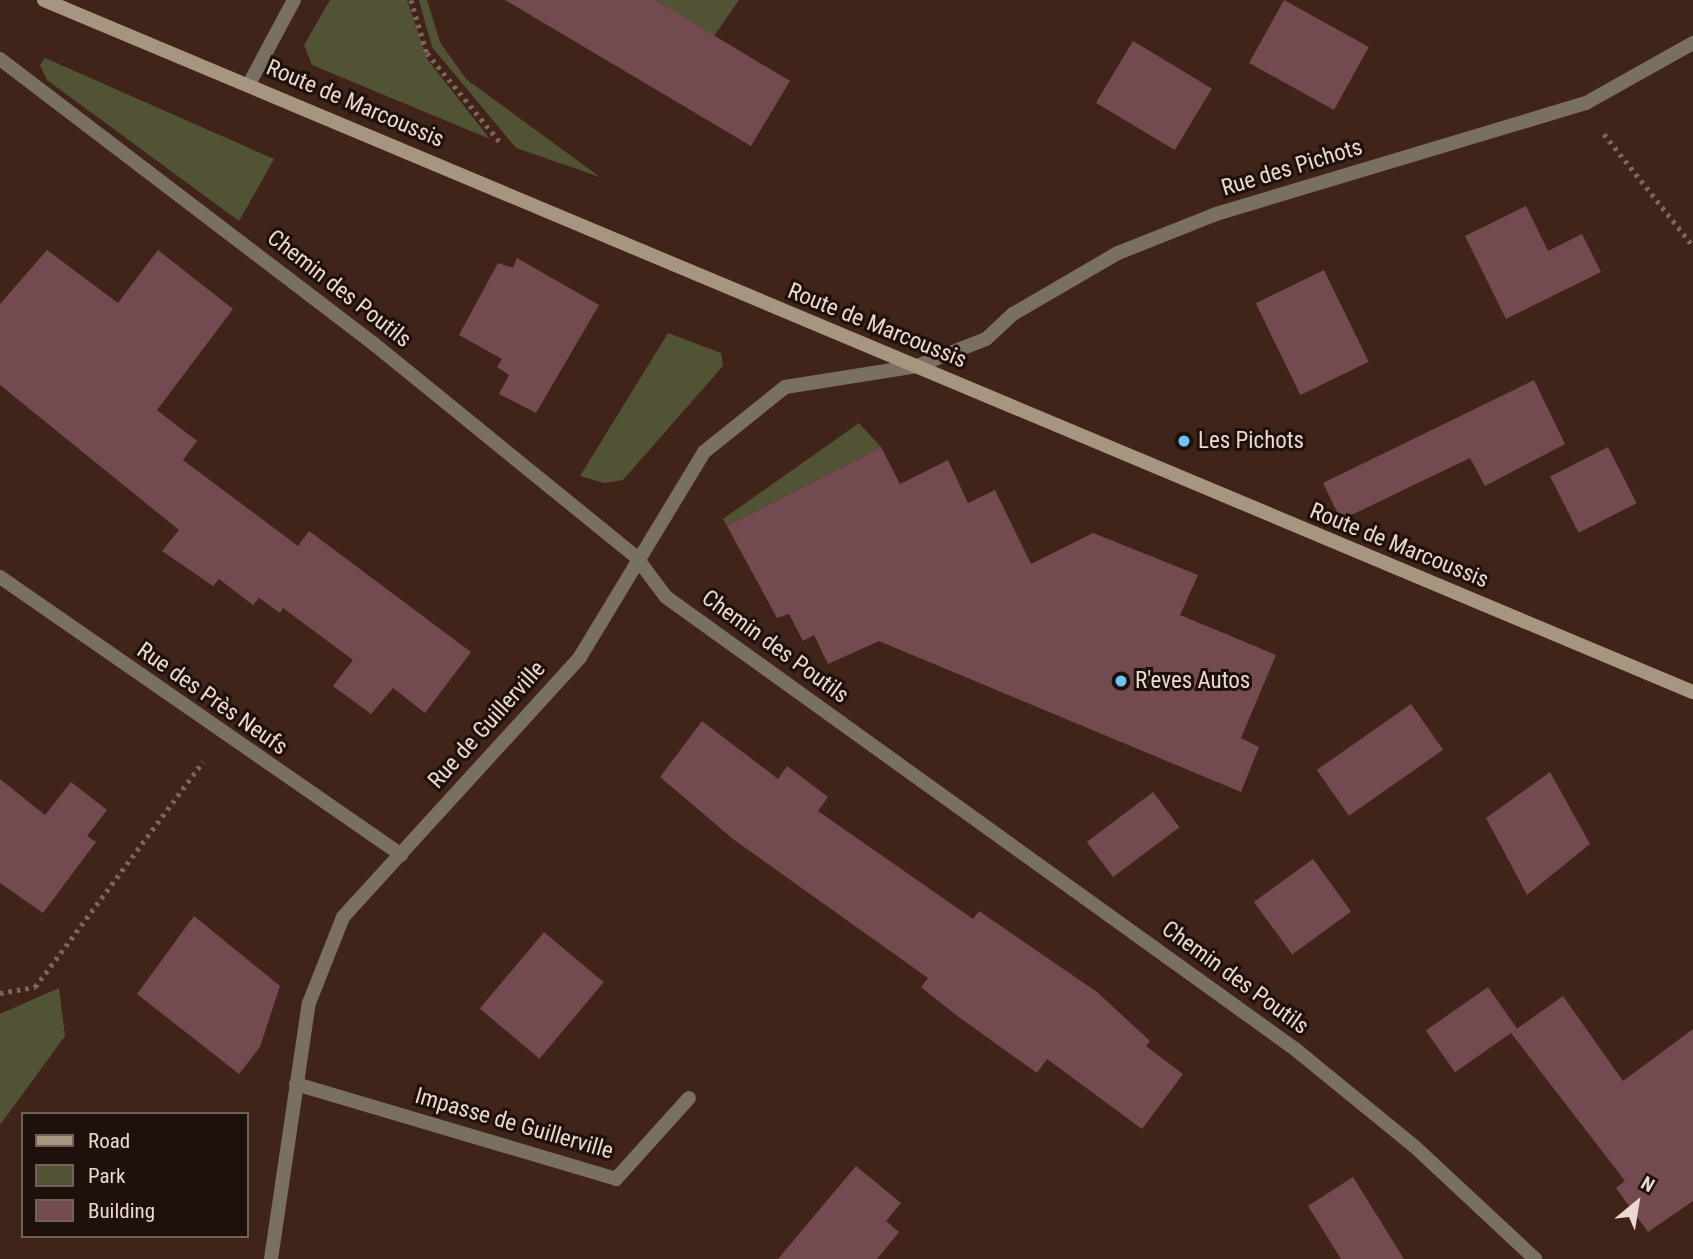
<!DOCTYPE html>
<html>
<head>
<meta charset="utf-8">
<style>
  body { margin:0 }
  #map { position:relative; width:1693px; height:1259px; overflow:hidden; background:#412419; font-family:"Roboto Condensed",sans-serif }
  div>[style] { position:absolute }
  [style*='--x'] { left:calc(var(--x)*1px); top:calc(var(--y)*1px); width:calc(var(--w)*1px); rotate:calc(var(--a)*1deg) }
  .green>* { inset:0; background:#525235 }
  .building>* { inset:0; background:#724a50; transform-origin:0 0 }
  .path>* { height:4.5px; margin-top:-2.25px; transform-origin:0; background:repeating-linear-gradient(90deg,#7e655b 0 3.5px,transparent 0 8.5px) }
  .lane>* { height:14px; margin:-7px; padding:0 7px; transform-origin:7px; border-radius:7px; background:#7a7062 }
  .street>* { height:14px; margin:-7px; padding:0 7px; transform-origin:7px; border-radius:7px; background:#7a7062 }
  .secondary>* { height:14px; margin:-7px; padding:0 7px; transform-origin:7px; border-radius:7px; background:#a69680 }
  .dots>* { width:19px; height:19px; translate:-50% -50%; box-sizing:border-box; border:4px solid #1e110c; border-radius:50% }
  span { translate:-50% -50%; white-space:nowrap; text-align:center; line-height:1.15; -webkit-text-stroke:6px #1e110c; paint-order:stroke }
  .street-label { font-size:23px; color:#ebd8d0 }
  .poi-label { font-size:23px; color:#ebd8d0 }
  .left { translate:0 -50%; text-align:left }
  .legend { position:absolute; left:21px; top:1112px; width:228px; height:126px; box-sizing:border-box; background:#1e110c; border:2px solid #70615a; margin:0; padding:9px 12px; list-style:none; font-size:21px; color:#ebd8d0 }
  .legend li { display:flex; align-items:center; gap:14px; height:35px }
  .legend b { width:35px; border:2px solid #70615a }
  .north { position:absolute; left:1602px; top:1168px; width:70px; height:70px; -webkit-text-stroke:5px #1e110c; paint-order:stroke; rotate:30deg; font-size:19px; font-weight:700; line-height:28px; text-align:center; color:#ebd8d0 }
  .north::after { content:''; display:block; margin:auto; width:24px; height:32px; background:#ebd8d0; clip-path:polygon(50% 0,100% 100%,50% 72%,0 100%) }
</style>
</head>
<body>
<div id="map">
  <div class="green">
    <div style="clip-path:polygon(330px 0,407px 0,427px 59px,490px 139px,312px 65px,304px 45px)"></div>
    <div style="clip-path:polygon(419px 0,427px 0,440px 42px,466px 79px,600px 177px,516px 148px,432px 47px)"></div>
    <div style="clip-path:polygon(654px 0,739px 0,714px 36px)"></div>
    <div style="clip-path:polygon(45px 58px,274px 159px,239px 221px,47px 80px,40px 65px)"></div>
    <div style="clip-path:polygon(668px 333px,721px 353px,723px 366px,623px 480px,604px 483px,580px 476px)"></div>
    <div style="clip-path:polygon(859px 423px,881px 447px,727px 526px,723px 519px)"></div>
    <div style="clip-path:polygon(59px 988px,65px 1036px,0 1125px,0 1014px)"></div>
  </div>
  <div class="building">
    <div style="clip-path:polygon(505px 0,655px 0,790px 81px,751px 146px)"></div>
    <div style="left:1284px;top:0;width:97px;height:72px;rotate:29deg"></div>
    <div style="left:1133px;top:41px;width:92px;height:72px;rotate:31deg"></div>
    <div style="clip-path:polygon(1526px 206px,1548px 251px,1582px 234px,1601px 272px,1506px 319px,1465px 236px)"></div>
    <div style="clip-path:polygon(47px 250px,118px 303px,158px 250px,233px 309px,157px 410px,197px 441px,183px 460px,298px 546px,309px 531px,471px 652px,425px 713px,393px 688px,371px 714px,333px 686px,353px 660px,283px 608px,280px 613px,259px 598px,253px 605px,219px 579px,213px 586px,162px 551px,179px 530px,0 385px,0 304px)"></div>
    <div style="clip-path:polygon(517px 258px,599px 305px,536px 413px,499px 394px,509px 375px,497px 367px,502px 359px,459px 335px,498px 263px,513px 268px)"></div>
    <div style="left:1324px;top:270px;width:102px;height:76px;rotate:64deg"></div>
    <div style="clip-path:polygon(1534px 380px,1565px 444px,1485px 486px,1470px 458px,1341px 520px,1323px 483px)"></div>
    <div style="clip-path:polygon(881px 447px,900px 484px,948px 460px,968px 503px,995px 490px,1031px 564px,1093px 533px,1198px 575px,1180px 615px,1276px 655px,1241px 738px,1259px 747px,1241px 792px,879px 641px,828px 664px,814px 635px,803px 641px,789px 614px,777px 618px,727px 526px)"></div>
    <div style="left:1608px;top:447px;width:63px;height:65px;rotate:63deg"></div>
    <div style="left:1411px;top:704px;width:56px;height:115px;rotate:55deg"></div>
    <div style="clip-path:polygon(702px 721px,778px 779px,787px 766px,828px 797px,818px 811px,973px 919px,979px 911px,1097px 992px,1150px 1041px,1146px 1046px,1183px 1074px,1142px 1129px,1047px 1059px,1037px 1073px,956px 1015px,921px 987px,928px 978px,733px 839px,660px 777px)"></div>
    <div style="clip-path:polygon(1550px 772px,1590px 844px,1527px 895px,1486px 818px)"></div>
    <div style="clip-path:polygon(0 779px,45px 815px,71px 782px,107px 810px,87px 836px,96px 842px,43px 913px,0 883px)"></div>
    <div style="left:1153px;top:792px;width:44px;height:83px;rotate:53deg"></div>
    <div style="left:1313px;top:859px;width:65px;height:73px;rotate:54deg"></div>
    <div style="clip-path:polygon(194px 916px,280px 986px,260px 1047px,239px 1074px,137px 994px)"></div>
    <div style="left:544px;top:932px;width:78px;height:100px;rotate:40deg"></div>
    <div style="left:1488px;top:987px;width:51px;height:76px;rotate:55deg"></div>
    <div style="clip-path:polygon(1563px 996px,1623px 1081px,1693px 1029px,1693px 1201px,1648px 1232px,1616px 1188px,1625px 1181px,1511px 1033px)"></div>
    <div style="clip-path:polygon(856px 1166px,901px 1203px,886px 1221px,899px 1232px,877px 1259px,778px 1259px)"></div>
    <div style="clip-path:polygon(1353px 1177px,1404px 1259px,1341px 1259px,1308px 1206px)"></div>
  </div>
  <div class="path">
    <div style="--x:411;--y:0;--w:55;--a:73.2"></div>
    <div style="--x:427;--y:53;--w:117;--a:50.6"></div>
    <div style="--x:1604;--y:134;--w:143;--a:51.5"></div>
    <div style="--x:0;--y:993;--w:36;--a:-10"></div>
    <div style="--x:35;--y:987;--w:281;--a:-53.3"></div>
  </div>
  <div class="lane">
    <div style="--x:0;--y:59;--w:470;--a:37.3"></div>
    <div style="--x:374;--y:344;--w:338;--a:39.1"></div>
  </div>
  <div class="street">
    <div style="--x:249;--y:84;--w:95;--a:-61.8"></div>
    <div style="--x:636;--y:557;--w:50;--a:53.1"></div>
    <div style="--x:666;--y:597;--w:775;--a:35.7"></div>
    <div style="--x:1295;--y:1049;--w:154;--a:39.2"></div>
    <div style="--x:1414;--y:1146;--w:166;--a:43"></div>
    <div style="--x:0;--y:577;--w:488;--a:34.7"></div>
    <div style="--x:296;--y:1084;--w:334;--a:16.5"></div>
    <div style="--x:616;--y:1179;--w:109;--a:-48"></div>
    <div style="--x:271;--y:1259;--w:259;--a:-81.6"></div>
    <div style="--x:309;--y:1003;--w:92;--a:-68.4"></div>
    <div style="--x:343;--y:917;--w:352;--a:-47.6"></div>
    <div style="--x:580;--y:657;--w:240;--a:-58.8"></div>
    <div style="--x:704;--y:452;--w:104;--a:-38.7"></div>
    <div style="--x:785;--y:387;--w:134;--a:-9"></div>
    <div style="--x:917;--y:366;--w:74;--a:-21.4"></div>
    <div style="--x:986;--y:339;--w:37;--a:-43"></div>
    <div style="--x:1013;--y:314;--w:121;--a:-30.2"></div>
    <div style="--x:1118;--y:253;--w:105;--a:-21.7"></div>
    <div style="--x:1216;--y:214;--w:386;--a:-16.7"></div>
    <div style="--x:1586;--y:103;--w:123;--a:-29.3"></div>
  </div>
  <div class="secondary">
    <div style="--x:44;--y:0;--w:1788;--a:22.77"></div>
  </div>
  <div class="dots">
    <div style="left:1184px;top:441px;background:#71c1f4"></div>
    <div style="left:1121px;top:681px;background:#71c1f4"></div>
  </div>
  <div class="street-label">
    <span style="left:355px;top:104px;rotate:23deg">Route de Marcoussis</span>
    <span style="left:1292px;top:168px;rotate:-17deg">Rue des Pichots</span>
    <span style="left:339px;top:289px;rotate:38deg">Chemin des Poutils</span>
    <span style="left:877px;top:326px;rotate:22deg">Route de Marcoussis</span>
    <span style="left:1399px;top:546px;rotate:22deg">Route de Marcoussis</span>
    <span style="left:775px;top:647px;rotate:36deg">Chemin des Poutils</span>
    <span style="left:212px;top:699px;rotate:35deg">Rue des Près Neufs</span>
    <span style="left:487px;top:725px;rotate:-48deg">Rue de Guillerville</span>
    <span style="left:1235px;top:978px;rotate:36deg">Chemin des Poutils</span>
    <span style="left:514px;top:1124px;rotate:16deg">Impasse de Guillerville</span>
  </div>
  <div class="poi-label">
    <span class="left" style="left:1198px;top:441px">Les Pichots</span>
    <span class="left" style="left:1135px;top:681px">R'eves Autos</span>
  </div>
  <ul class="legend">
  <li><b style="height:9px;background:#a69680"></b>Road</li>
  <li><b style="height:19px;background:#525235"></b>Park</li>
  <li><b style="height:19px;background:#724a50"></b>Building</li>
  </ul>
  <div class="north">N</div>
</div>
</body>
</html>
